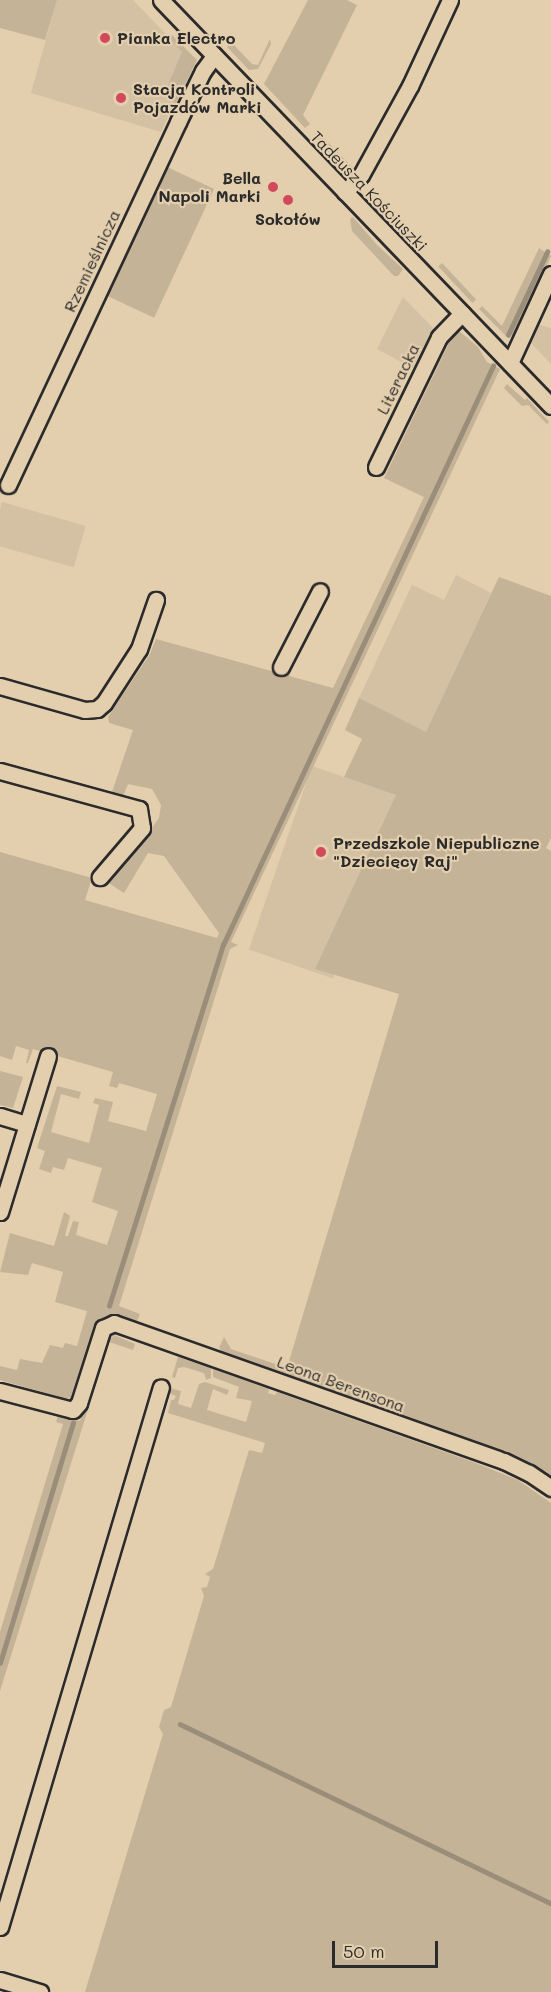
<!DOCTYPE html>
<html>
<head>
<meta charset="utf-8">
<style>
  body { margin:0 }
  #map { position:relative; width:551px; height:1992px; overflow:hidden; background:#e3cead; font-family:Mali,sans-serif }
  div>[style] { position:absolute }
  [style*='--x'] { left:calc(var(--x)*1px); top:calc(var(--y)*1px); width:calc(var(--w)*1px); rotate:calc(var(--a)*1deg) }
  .built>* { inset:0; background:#d4c0a2; transform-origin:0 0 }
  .green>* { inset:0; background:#c5b398; transform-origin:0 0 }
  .stream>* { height:4.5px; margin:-2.25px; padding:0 2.25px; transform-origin:2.25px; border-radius:2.25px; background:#9a8d7a }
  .roads { filter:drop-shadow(2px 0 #2b2b2b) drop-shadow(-2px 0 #2b2b2b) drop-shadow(0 2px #2b2b2b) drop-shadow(0 -2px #2b2b2b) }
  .minor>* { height:15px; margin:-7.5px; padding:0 7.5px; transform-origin:7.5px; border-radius:7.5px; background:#e3cead }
  .dots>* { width:16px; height:16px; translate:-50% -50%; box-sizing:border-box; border:3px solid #e3cead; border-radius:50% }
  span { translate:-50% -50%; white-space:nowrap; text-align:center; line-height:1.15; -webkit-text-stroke:4.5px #e3cead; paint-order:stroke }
  .poi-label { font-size:16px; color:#2b2b2b; font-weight:700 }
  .left { translate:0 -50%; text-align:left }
  .right { translate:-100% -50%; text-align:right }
  .street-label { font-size:16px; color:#2b2b2b }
  .scale { position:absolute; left:332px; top:1941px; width:106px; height:27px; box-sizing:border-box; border:3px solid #2b2b2b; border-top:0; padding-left:8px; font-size:18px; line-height:21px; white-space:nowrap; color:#2b2b2b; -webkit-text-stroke:4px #e3cead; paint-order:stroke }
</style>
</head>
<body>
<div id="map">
  <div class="built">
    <div style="clip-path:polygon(57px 0,133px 0,183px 52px,167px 87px,174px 103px,161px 132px,31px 93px)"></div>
    <div style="clip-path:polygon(403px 297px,433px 328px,413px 368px,377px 349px)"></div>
    <div style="clip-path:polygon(537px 324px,551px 328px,551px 364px,531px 343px)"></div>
    <div style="left:2px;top:502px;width:87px;height:43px;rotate:16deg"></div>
    <div style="clip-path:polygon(456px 575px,491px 593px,426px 733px,359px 698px,412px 585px,444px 600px)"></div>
    <div style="left:312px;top:766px;width:89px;height:194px;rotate:19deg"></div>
  </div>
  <div class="green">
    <div style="clip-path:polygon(0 0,57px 0,45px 40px,0 28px)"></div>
    <div style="clip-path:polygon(308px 0,347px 0,357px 5px,303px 115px,310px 124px,305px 128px,264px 84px)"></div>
    <div style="clip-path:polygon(172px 35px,197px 60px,173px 109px,174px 103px,167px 87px,182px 52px,168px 37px)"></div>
    <div style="clip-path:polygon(270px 39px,271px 44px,258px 69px,249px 70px,227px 47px,232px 43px,252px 64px,258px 65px)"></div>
    <div style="clip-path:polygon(318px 132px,356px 171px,353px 175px,313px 137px)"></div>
    <div style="left:167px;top:167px;width:52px;height:142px;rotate:25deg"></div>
    <div style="clip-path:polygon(353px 217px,377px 245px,403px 269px,398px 276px,394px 276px,352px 231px,350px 219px)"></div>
    <div style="clip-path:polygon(539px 248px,551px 256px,515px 337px,512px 335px,508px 338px,479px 309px,482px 306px,502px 326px)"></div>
    <div style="left:442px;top:263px;width:50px;height:5px;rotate:47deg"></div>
    <div style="clip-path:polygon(459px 331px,478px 347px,487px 362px,500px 369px,231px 942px,238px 945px,230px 949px,119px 1306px,140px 1314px,136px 1324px,111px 1316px,96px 1322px,72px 1397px,66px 1399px,0 1380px,0 1366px,17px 1370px,20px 1359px,42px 1363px,50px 1345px,63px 1348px,65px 1343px,77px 1346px,87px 1311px,55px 1302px,63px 1272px,32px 1263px,28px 1275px,0 1272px,10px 1233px,54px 1246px,64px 1212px,70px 1216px,65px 1236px,68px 1236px,73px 1221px,79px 1222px,76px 1235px,107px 1245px,118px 1211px,92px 1202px,102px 1168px,68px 1158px,64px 1170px,53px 1167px,51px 1173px,39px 1169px,45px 1151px,37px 1148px,57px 1086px,81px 1092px,79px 1099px,61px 1094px,51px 1132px,89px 1143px,99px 1105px,93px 1103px,95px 1098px,113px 1102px,108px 1121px,146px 1131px,157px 1094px,119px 1083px,117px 1088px,109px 1086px,113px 1072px,33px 1049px,28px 1063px,26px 1063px,29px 1050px,16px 1046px,12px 1060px,0 1056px,0 852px,92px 878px,85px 900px,217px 938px,219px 933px,164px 856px,148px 853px,124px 893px,107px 882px,116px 867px,145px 837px,159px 818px,161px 805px,152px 789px,128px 784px,122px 799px,111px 795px,133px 730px,109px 723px,108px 717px,150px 654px,156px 639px,333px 688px,424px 497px,384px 478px,448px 345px,443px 340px,451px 332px,455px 334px)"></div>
    <div style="clip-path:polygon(507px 384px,525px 400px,527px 398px,549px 422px,547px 424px,528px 405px,522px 406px,504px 388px)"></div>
    <div style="clip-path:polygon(499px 577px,551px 596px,551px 838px,546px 848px,551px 851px,551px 1480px,514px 1458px,225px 1355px,219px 1348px,224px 1337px,231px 1349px,287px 1368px,399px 994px,315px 969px,396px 795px,344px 777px,362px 739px,345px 730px,359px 698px,426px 732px)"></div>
    <div style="clip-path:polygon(0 1071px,23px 1077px,13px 1108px,0 1105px)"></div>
    <div style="clip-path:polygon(114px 1335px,135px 1344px,133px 1350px,109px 1342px,0 1691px,0 1632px,63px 1424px,56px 1422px,58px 1415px,80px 1421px,107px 1343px)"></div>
    <div style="clip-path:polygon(178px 1357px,211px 1368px,211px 1378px,206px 1380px,204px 1373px,184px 1367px,178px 1368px,175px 1378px,172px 1377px)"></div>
    <div style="clip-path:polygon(213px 1369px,269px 1389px,268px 1393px,275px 1395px,277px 1392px,473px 1462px,518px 1480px,551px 1503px,551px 1992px,85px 1992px,163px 1734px,159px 1727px,164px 1710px,171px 1707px,204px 1596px,201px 1588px,207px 1587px,210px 1577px,205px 1574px,213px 1569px,249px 1450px,262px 1453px,265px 1443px,168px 1413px,171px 1400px,174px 1400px,176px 1396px,169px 1393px,171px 1385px,173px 1389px,181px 1391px,178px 1404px,191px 1408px,199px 1384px,205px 1382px,229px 1390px,227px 1395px,213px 1389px,207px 1410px,246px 1422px,252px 1401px,236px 1398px,239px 1387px,213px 1377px)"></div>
  </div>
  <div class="stream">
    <div style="--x:508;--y:335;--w:92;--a:-64.8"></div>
    <div style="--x:109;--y:1306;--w:379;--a:-72.5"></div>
    <div style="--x:223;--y:945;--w:639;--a:-65"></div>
    <div style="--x:0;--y:1663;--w:251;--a:-73.1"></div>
    <div style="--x:180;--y:1724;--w:412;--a:25.8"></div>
  </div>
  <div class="roads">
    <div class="minor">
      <div style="--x:161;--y:0;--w:563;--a:46.15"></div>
      <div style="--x:345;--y:192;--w:23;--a:-47"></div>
      <div style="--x:361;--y:175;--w:102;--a:-61.2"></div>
      <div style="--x:410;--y:86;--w:95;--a:-65.1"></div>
      <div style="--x:510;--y:363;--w:98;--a:-65.3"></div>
      <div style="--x:376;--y:467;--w:144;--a:-64.1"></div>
      <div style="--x:439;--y:337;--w:33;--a:-46"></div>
      <div style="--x:8;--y:485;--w:401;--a:-64.9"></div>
      <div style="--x:178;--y:122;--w:57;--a:-63.9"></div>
      <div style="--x:203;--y:71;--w:19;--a:-54"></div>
      <div style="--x:281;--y:667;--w:85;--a:-62.8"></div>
      <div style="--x:0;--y:686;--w:88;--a:15.8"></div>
      <div style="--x:85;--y:710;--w:12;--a:-5"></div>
      <div style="--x:97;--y:709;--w:9;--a:-41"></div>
      <div style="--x:104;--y:703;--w:64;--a:-57.1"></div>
      <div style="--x:139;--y:649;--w:52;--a:-70.9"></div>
      <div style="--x:0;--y:771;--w:144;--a:15.3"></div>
      <div style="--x:139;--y:809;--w:19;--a:81"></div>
      <div style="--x:142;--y:828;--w:65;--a:130.6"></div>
      <div style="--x:0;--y:1116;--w:28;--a:17"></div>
      <div style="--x:0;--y:1212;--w:163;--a:-72.9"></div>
      <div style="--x:0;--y:1391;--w:75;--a:14.6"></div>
      <div style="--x:73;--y:1410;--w:9;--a:-49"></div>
      <div style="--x:79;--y:1403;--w:79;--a:-72.3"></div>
      <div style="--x:103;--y:1328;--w:12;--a:-24"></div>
      <div style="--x:114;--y:1323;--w:414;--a:19.5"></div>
      <div style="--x:504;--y:1461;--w:28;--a:26"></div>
      <div style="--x:529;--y:1473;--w:27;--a:34"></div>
      <div style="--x:0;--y:1927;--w:563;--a:-73.4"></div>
      <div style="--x:0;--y:1980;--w:42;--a:16.7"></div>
    </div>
  </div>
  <div class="dots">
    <div style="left:105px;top:38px;background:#d1495b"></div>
    <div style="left:121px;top:98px;background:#d1495b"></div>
    <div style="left:273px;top:187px;background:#d1495b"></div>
    <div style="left:288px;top:200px;background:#d1495b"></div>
    <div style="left:321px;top:852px;background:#d1495b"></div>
  </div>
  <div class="poi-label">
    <span class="left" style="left:117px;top:38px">Pianka Electro</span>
    <span class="left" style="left:133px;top:98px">Stacja Kontroli<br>Pojazdów Marki</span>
    <span class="right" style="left:261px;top:187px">Bella<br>Napoli Marki</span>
    <span style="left:288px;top:219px">Sokołów</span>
    <span class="left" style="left:333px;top:852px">Przedszkole Niepubliczne<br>"Dziecięcy Raj"</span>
  </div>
  <div class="street-label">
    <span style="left:369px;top:191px;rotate:46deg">Tadeusza Kościuszki</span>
    <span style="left:92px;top:261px;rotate:-65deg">Rzemieślnicza</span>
    <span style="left:398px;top:379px;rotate:-64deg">Literacka</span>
    <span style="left:341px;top:1384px;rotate:20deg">Leona Berensona</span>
  </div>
  <div class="scale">50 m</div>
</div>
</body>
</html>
